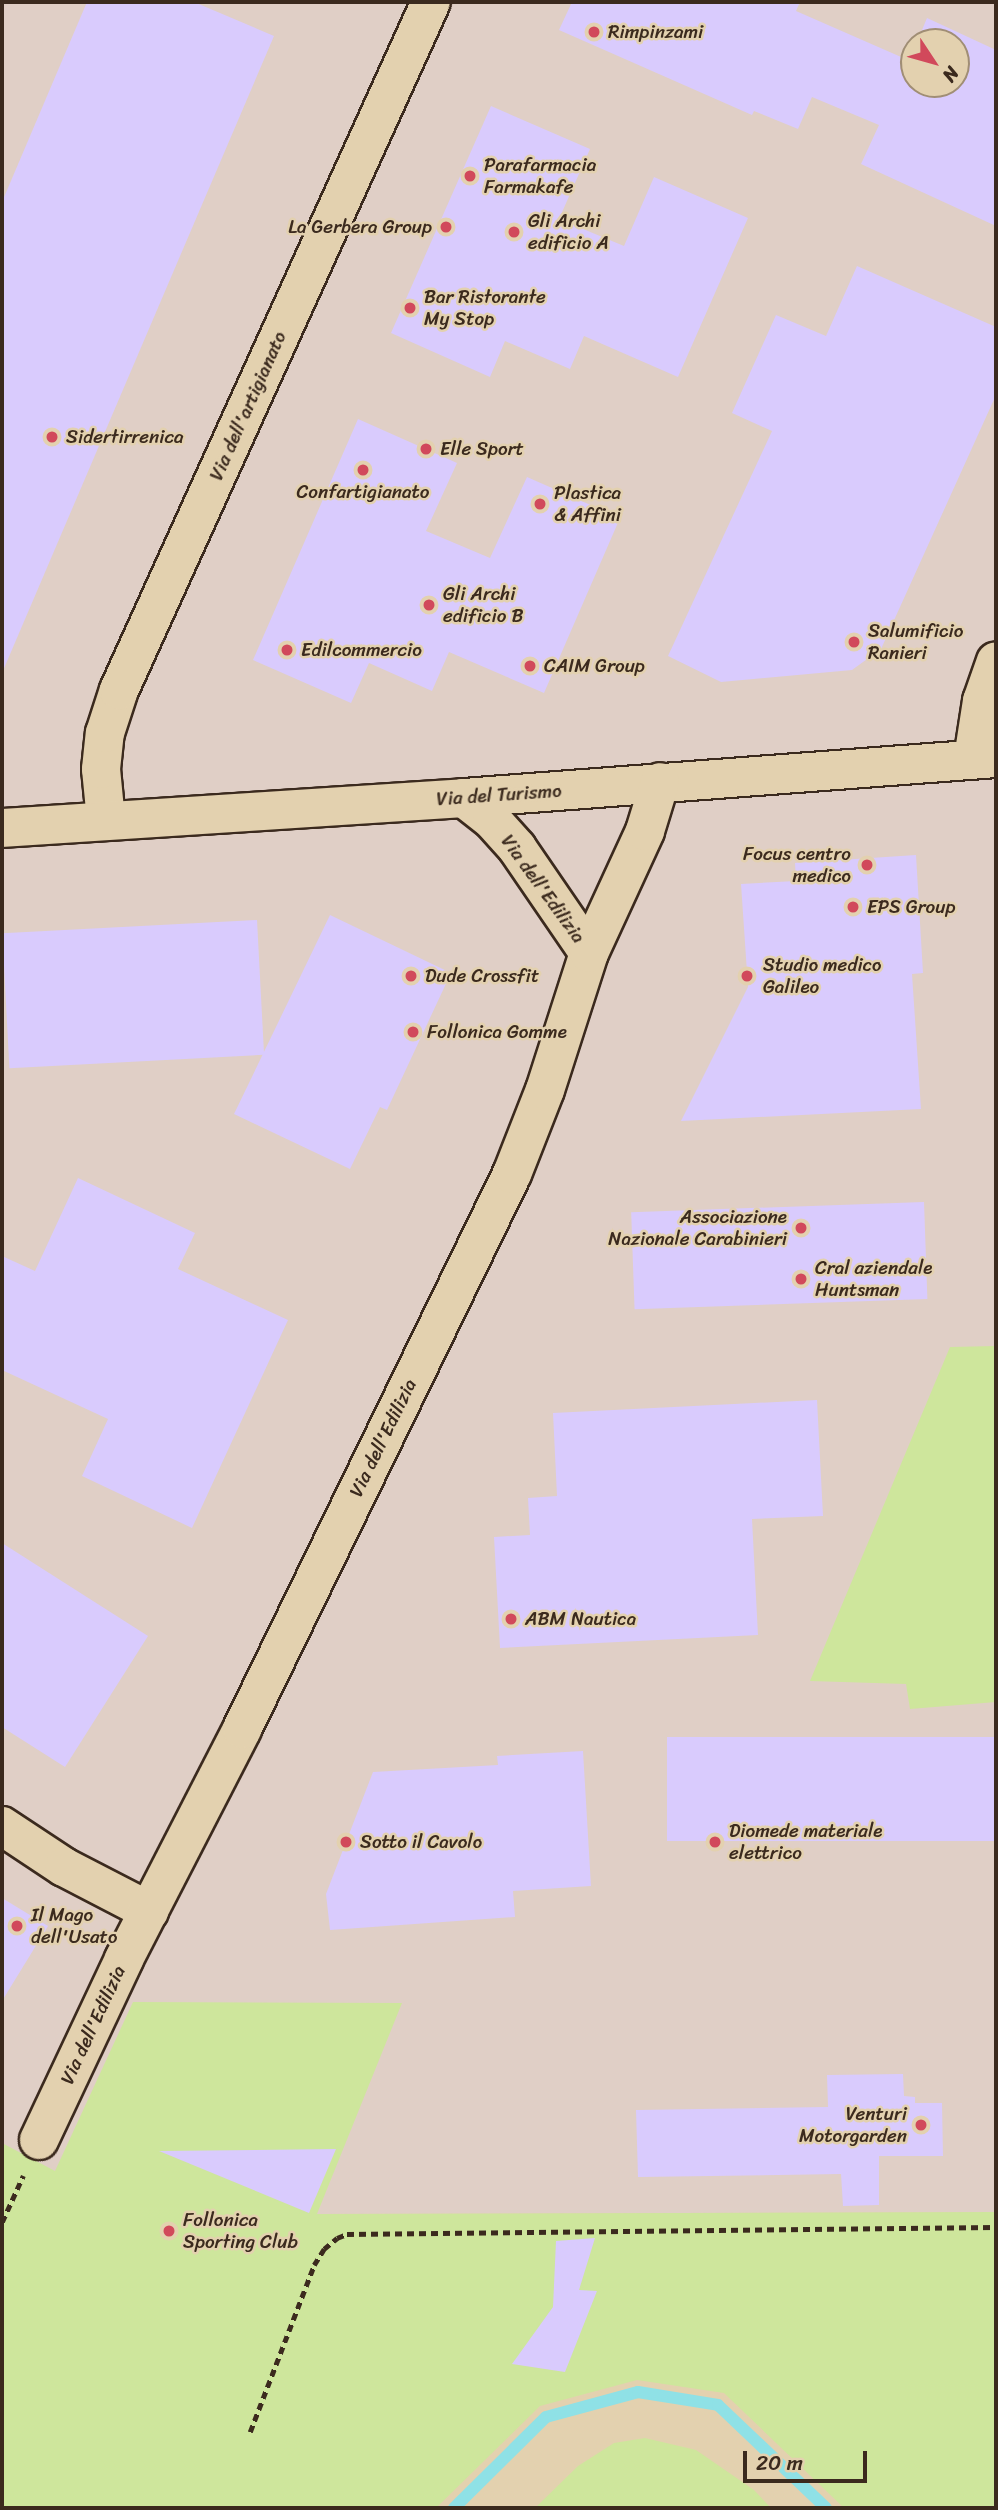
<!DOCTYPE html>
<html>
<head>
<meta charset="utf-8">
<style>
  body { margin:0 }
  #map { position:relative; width:998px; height:2510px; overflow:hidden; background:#e3d1af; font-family:Sriracha,sans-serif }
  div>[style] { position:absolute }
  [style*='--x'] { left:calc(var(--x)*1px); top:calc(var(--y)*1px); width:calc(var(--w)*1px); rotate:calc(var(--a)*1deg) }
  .built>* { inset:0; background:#e0cfc6 }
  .green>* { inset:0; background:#cee69c }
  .stream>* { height:12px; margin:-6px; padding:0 6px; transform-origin:6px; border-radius:6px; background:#8fe1e6 }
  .building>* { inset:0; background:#d9cbfd; transform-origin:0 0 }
  .path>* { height:4.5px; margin-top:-2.25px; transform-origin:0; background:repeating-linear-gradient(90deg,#3b2a1e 0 7px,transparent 0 12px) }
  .roads { filter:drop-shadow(2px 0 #3b2a1e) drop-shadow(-2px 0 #3b2a1e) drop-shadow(0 2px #3b2a1e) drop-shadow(0 -2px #3b2a1e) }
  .street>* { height:38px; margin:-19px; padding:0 19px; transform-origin:19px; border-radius:19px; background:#e3d1af }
  .dots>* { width:19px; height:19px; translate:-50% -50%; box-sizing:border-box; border:4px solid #e3d1af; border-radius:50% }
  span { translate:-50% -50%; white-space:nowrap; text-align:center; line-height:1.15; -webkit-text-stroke:5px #e3d1af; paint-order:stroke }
  .poi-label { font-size:19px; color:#3b2a1e }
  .left { translate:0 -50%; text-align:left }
  .right { translate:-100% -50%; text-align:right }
  .street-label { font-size:19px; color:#3b2a1e }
  .frame { position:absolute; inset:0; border:4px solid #3b2a1e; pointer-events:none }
  .north { position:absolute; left:900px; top:28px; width:70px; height:70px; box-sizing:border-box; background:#e3d1af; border:2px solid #a08e75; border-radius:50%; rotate:126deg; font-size:19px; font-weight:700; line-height:28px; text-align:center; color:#3b2a1e }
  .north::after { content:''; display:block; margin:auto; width:24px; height:32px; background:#d1495b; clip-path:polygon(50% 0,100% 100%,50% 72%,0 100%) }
  .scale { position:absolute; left:743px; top:2451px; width:124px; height:32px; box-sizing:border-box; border:4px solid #3b2a1e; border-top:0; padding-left:9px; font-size:21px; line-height:24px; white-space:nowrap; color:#3b2a1e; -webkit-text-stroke:5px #e3d1af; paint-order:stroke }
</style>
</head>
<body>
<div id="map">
  <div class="built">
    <div style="clip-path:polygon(evenodd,2px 2px,996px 2px,996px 2212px,317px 2214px,210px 2474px,9px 2148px,2px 2143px,2px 2px,914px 42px,956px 42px,956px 84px,914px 84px,914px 42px)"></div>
  </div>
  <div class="green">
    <div style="clip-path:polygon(996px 1346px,996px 1702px,910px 1709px,906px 1684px,810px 1681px,950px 1347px)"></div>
    <div style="clip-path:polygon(133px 2002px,402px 2003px,317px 2214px,996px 2212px,996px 2508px,844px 2508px,724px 2393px,637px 2380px,540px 2406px,436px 2508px,2px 2508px,2px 2143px,55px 2171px)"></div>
    <div style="clip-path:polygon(645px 2438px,696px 2450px,754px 2490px,771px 2508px,535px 2508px,578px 2466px,614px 2443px)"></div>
  </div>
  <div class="stream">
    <div style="--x:454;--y:2508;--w:129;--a:-44.7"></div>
    <div style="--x:546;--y:2417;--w:95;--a:-15.2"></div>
    <div style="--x:638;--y:2392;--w:81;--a:9.2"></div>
    <div style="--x:718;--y:2405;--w:149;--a:43.6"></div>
  </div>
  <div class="building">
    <div style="clip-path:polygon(87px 2px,194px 2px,274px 36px,2px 673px,2px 202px)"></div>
    <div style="clip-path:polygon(572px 2px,800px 2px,796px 11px,908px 60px,914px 48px,914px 84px,956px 84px,956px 42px,917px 42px,927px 18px,996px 50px,996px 226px,861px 164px,879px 125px,812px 97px,798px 129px,754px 111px,752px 115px,559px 30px)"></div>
    <div style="clip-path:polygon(491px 106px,590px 149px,559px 219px,624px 246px,654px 177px,748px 218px,678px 377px,584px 336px,570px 369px,505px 341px,490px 377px,391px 333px)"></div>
    <div style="clip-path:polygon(857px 266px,996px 327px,996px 395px,881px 649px,852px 670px,721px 682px,668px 656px,772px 431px,732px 413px,776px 315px,826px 336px)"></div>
    <div style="clip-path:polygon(358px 419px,457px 463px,426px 531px,490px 558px,527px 477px,620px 518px,544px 693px,449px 652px,432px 691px,369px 663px,351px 703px,253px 660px)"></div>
    <div style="clip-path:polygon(916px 855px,923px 973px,912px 974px,921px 1109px,681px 1121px,748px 987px,741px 884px,796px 881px,795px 863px)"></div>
    <div style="clip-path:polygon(330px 915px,451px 973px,387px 1110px,380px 1107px,350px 1169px,234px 1114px)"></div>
    <div style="left:257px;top:920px;width:135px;height:255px;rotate:87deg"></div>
    <div style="clip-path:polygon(78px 1178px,195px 1233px,178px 1269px,288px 1320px,192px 1528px,82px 1476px,108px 1419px,2px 1370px,2px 1256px,35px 1271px)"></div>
    <div style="left:924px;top:1202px;width:97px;height:293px;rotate:88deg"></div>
    <div style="clip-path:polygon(817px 1400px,823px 1516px,752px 1519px,758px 1635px,500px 1648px,494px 1537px,530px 1535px,528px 1498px,557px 1496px,553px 1413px)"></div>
    <div style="clip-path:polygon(2px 1543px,148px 1636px,65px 1767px,2px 1727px)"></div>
    <div style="left:996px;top:1737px;width:104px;height:329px;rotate:90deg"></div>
    <div style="clip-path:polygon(583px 1751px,591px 1886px,513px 1891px,515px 1917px,330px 1930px,326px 1894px,373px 1772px,498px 1765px,497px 1756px)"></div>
    <div style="clip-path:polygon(2px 1898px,48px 1926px,2px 2001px)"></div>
    <div style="clip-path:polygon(903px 2074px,904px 2096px,915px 2097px,915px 2103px,942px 2103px,943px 2156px,879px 2156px,879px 2205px,843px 2206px,841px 2174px,638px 2177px,636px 2110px,828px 2107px,827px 2075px)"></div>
    <div style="clip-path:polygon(336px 2149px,309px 2213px,159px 2151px)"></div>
    <div style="clip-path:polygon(595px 2238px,579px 2290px,597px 2291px,565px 2372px,512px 2364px,553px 2307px,556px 2241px)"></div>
  </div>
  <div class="path">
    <div style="--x:2;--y:2222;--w:51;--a:-65.5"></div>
    <div style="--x:250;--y:2432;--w:179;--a:-69"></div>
    <div style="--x:314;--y:2265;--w:19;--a:-58"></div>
    <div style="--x:324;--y:2249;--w:17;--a:-40"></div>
    <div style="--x:337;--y:2238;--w:11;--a:-22"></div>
    <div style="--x:347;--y:2234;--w:649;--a:-0.62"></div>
  </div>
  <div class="roads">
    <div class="street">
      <div style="--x:973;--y:759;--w:59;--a:-81.2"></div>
      <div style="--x:982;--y:701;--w:42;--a:-70.7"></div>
      <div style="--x:464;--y:798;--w:36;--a:38"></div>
      <div style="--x:492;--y:820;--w:38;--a:48"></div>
      <div style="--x:517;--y:848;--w:127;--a:55.6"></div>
      <div style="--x:106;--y:820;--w:51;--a:-95.6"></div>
      <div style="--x:101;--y:769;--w:36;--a:-84"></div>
      <div style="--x:105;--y:733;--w:45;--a:-72"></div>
      <div style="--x:119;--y:690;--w:755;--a:-65.61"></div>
      <div style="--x:2;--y:828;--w:463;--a:-3.7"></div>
      <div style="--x:464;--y:798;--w:534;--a:-4.3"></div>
      <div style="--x:2;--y:1826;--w:74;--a:33.5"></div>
      <div style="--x:64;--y:1867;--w:96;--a:27.4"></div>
      <div style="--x:39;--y:2140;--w:200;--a:-64.8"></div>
      <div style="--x:124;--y:1959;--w:259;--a:-62.8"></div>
      <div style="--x:242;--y:1729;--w:617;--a:-64.06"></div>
      <div style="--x:512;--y:1174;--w:90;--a:-68.6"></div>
      <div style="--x:545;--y:1090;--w:144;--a:-72.2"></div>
      <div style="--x:589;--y:953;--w:134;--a:-65.3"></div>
      <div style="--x:645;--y:831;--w:51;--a:-73"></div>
    </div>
  </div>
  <div class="dots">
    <div style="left:594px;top:32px;background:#d1495b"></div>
    <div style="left:470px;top:176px;background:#d1495b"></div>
    <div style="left:446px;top:227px;background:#d1495b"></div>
    <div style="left:514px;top:232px;background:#d1495b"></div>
    <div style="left:410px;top:308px;background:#d1495b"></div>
    <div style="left:52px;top:437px;background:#d1495b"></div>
    <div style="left:426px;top:449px;background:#d1495b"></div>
    <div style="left:363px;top:470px;background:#d1495b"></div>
    <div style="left:540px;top:504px;background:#d1495b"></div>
    <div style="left:429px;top:605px;background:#d1495b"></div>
    <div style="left:854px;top:642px;background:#d1495b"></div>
    <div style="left:287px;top:650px;background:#d1495b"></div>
    <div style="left:530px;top:666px;background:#d1495b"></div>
    <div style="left:867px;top:865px;background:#d1495b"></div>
    <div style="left:853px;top:907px;background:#d1495b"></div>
    <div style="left:411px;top:976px;background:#d1495b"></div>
    <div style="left:747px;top:976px;background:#d1495b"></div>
    <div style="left:413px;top:1032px;background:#d1495b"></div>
    <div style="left:801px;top:1228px;background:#d1495b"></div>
    <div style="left:801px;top:1279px;background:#d1495b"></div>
    <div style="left:511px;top:1619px;background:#d1495b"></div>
    <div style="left:346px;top:1842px;background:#d1495b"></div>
    <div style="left:715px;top:1842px;background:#d1495b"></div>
    <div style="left:17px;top:1926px;background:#d1495b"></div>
    <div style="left:921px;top:2125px;background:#d1495b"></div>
    <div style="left:169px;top:2231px;background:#d1495b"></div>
  </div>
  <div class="poi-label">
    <span class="left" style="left:608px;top:32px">Rimpinzami</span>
    <span class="left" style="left:484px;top:176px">Parafarmacia<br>Farmakafe</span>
    <span class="left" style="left:528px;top:232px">Gli Archi<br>edificio A</span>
    <span class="right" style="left:432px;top:227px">La Gerbera Group</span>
    <span class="left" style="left:424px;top:308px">Bar Ristorante<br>My Stop</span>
    <span class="left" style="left:66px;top:437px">Sidertirrenica</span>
    <span class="left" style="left:440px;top:449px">Elle Sport</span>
    <span style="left:363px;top:492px">Confartigianato</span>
    <span class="left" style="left:554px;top:504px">Plastica<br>&amp; Affini</span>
    <span class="left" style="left:443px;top:605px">Gli Archi<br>edificio B</span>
    <span class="left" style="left:868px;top:642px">Salumificio<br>Ranieri</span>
    <span class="left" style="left:301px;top:650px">Edilcommercio</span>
    <span class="left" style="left:544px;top:666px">CAIM Group</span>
    <span class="right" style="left:851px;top:865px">Focus centro<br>medico</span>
    <span class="left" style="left:867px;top:907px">EPS Group</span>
    <span class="left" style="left:763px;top:976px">Studio medico<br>Galileo</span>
    <span class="left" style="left:425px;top:976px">Dude Crossfit</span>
    <span class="left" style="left:427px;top:1032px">Follonica Gomme</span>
    <span class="right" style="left:787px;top:1228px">Associazione<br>Nazionale Carabinieri</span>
    <span class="left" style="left:815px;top:1279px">Cral aziendale<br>Huntsman</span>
    <span class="left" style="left:525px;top:1619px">ABM Nautica</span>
    <span class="left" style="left:729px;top:1842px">Diomede materiale<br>elettrico</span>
    <span class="left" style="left:360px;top:1842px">Sotto il Cavolo</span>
    <span class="left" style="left:31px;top:1926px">Il Mago<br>dell'Usato</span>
    <span class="right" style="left:907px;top:2125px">Venturi<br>Motorgarden</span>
    <span class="left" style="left:183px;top:2231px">Follonica<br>Sporting Club</span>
  </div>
  <div class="street-label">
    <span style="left:248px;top:406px;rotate:-66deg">Via dell'artigianato</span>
    <span style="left:499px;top:795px;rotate:-4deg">Via del Turismo</span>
    <span style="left:543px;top:889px;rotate:54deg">Via dell'Edilizia</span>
    <span style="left:383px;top:1438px;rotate:-64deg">Via dell'Edilizia</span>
    <span style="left:93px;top:2025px;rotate:-65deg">Via dell'Edilizia</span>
  </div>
  <div class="frame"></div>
  <div class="north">N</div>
  <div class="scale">20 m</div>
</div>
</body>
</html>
